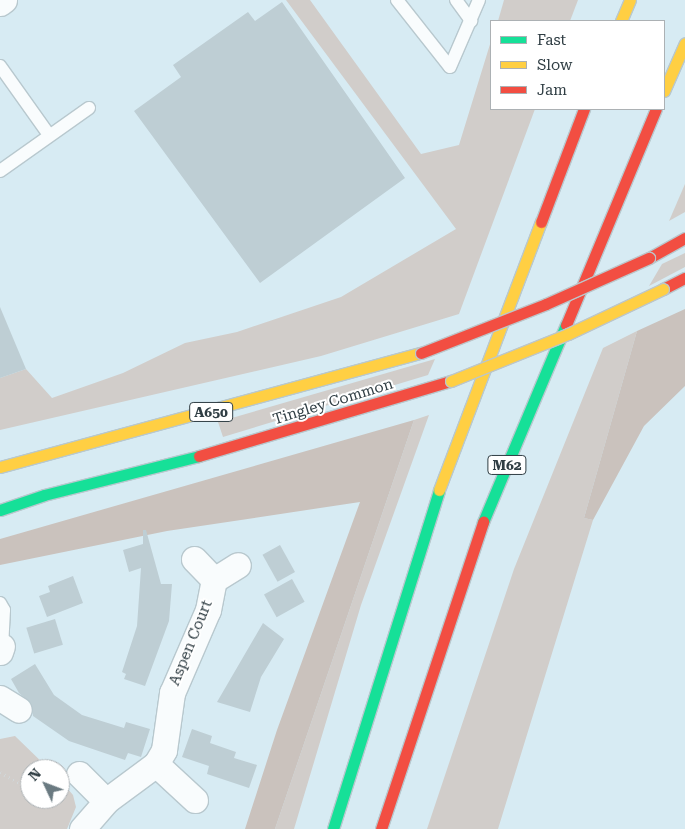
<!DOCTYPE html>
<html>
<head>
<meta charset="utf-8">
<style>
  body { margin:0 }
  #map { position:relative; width:685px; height:829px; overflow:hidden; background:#d7ebf3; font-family:"Roboto Serif",serif }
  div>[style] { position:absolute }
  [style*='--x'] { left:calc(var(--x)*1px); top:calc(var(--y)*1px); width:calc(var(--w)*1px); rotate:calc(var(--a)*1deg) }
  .green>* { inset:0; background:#d1cdca }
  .forest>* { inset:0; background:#cac2bd }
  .building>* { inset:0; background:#beced4; transform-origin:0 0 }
  .path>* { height:3px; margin-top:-1.5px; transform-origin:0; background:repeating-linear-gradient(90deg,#d1d7d9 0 1px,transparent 0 5px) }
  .roads { filter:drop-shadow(1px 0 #b8c8ce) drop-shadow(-1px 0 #b8c8ce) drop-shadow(0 1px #b8c8ce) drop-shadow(0 -1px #b8c8ce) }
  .lane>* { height:12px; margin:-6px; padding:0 6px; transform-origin:6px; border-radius:6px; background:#f9fcfd }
  .street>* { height:25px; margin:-12.5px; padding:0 12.5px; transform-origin:12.5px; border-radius:12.5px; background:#f9fcfd }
  .fast>* { height:11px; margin:-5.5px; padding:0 5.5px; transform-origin:5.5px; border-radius:5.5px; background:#16e098 }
  .slow>* { height:11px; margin:-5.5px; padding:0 5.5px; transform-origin:5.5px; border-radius:5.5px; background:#ffcf43 }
  .jam>* { height:11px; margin:-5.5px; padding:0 5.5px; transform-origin:5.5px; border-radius:5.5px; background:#f24e42 }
  .bridges { filter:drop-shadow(1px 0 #bcc6ca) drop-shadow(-1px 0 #bcc6ca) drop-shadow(0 1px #bcc6ca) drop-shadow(0 -1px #bcc6ca) }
  .slow-bridge>* { height:11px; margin:-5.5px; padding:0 5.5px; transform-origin:5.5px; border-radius:5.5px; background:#ffcf43 }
  .jam-bridge>* { height:11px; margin:-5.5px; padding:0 5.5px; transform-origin:5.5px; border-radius:5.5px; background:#f24e42 }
  span { translate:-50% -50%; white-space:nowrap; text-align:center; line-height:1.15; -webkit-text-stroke:4px #fff; paint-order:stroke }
  .shield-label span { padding:1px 4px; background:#fff; border:1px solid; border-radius:4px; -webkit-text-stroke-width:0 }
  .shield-label { font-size:14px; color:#2f3d43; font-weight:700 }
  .street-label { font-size:15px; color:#2f3d43 }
  .legend { position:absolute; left:490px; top:20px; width:175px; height:90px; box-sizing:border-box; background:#fff; border:1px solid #acb1b4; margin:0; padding:6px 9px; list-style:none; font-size:15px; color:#2f3d43 }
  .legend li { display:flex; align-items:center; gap:10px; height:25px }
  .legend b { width:25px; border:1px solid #acb1b4 }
  .north { position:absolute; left:20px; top:759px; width:50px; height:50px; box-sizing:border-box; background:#fff; border:1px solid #acb1b4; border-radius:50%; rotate:313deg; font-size:14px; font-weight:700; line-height:20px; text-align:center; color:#2f3d43 }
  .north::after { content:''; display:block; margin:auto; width:18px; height:22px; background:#6a7a81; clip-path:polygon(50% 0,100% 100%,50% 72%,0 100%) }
</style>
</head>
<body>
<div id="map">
  <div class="green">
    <div style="clip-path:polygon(286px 0,310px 0,421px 154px,459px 145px,491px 41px,491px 109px,535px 109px,459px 314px,321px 356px,0 430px,0 378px,26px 369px,52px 398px,123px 373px,185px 343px,237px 332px,341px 297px,456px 229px)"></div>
    <div style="clip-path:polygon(504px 0,578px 0,570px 21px,498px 21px)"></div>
    <div style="clip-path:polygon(685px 184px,685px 212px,669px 221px)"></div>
    <div style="clip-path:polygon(685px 253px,685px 267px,649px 286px,662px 264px)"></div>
    <div style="clip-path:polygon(637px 331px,584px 518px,593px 520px,498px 829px,427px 829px,514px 569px,603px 348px)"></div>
    <div style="clip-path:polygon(435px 359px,428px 375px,223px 437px,218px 422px)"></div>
    <div style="clip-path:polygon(429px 415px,361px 605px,294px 829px,275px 829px,414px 420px)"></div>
    <div style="clip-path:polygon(15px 736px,49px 769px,30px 769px,30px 799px,60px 799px,60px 780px,73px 795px,76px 807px,67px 829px,0 829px,0 739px)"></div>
  </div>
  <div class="forest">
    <div style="clip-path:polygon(685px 309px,685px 386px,644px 426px,593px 520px,584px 518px,637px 331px)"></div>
    <div style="clip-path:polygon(414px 420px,275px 829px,245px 829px,277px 730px,360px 502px,167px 531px,0 565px,0 539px)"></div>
  </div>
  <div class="building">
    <div style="clip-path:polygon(282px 2px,405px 178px,260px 283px,134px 111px,181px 77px,173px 65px,248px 12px,255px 21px)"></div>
    <div style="clip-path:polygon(0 307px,26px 369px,0 378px)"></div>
    <div style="clip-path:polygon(143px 530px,146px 530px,161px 584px,172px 584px,169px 621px,145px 686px,124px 679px,126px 674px,122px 672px,137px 626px,141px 568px,129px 572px,123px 550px,143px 544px)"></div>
    <div style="left:280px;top:545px;width:31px;height:20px;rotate:61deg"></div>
    <div style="clip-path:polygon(73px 576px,83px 603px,47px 617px,39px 596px,50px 592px,48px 586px)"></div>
    <div style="left:292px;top:579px;width:26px;height:32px;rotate:61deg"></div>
    <div style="left:55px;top:619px;width:27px;height:30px;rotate:73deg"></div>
    <div style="clip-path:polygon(263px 623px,284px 639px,261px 677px,250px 712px,217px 702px)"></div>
    <div style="clip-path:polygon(35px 664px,54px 695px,82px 715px,124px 728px,126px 722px,150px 729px,141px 757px,128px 753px,125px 760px,69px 741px,33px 716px,31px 703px,19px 693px,11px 679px)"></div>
    <div style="clip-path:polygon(192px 729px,212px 736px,210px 743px,236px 752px,234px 758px,257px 765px,249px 788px,207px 774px,209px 766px,182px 757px)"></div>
  </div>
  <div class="path">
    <div style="--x:0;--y:772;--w:34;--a:30"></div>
  </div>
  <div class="roads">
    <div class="lane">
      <div style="--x:397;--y:0;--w:85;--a:51.7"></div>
      <div style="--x:450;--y:67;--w:73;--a:-66.6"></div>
      <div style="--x:456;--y:0;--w:26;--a:54"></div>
      <div style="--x:0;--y:66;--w:85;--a:54.6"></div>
      <div style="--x:0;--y:171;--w:109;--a:-35.3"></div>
      <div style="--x:0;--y:603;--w:8;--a:60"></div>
      <div style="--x:4;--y:610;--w:36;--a:93"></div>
    </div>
    <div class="street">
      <div style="--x:0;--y:3;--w:5;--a:-37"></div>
      <div style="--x:194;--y:559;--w:29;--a:46"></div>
      <div style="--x:214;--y:580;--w:28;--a:-32"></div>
      <div style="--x:0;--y:652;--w:6;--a:-72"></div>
      <div style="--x:0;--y:698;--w:22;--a:32"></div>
      <div style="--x:156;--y:764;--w:53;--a:42.7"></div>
      <div style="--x:79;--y:774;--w:38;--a:45"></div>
      <div style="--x:82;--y:829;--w:37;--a:-49"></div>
      <div style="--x:106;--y:801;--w:62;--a:-36.5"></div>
      <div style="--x:156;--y:764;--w:16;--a:-60"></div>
      <div style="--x:164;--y:750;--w:58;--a:-82"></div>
      <div style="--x:172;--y:693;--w:90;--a:-66.6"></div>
      <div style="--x:208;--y:610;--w:31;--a:-79"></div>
    </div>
    <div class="fast">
      <div style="--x:0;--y:510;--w:46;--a:-18.8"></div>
      <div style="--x:44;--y:495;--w:160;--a:-14.1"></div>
      <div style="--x:483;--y:522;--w:214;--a:-67.2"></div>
      <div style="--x:333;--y:829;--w:355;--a:-72.6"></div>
    </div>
    <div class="slow">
      <div style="--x:621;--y:21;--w:23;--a:-67"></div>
      <div style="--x:664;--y:91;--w:52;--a:-66.4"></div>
      <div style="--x:0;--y:467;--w:436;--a:-15.2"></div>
      <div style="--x:439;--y:490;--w:287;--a:-69.2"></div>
    </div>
    <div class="jam">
      <div style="--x:541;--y:222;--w:121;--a:-69.2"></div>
      <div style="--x:649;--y:258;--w:41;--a:-29.1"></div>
      <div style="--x:663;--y:289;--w:25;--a:-27"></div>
      <div style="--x:566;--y:325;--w:234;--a:-67.4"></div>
      <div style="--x:199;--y:456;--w:263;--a:-16.6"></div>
      <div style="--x:381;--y:829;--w:324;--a:-71.6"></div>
    </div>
  </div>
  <div class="bridges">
    <div class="slow-bridge">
      <div style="--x:451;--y:381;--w:126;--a:-21.9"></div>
      <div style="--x:568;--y:334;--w:105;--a:-25.3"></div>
    </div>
    <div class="jam-bridge">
      <div style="--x:421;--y:353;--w:134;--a:-21.4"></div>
      <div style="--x:546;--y:304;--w:113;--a:-24.1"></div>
    </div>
  </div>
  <div class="shield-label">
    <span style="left:211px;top:412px">A650</span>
    <span style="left:507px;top:465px">M62</span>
  </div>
  <div class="street-label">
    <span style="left:333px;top:402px;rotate:-17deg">Tingley Common</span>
    <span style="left:191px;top:643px;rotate:-68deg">Aspen Court</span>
  </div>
  <ul class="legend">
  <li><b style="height:6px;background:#16e098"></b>Fast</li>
  <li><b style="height:6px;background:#ffcf43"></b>Slow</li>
  <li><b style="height:6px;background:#f24e42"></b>Jam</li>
  </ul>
  <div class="north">N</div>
</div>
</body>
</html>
